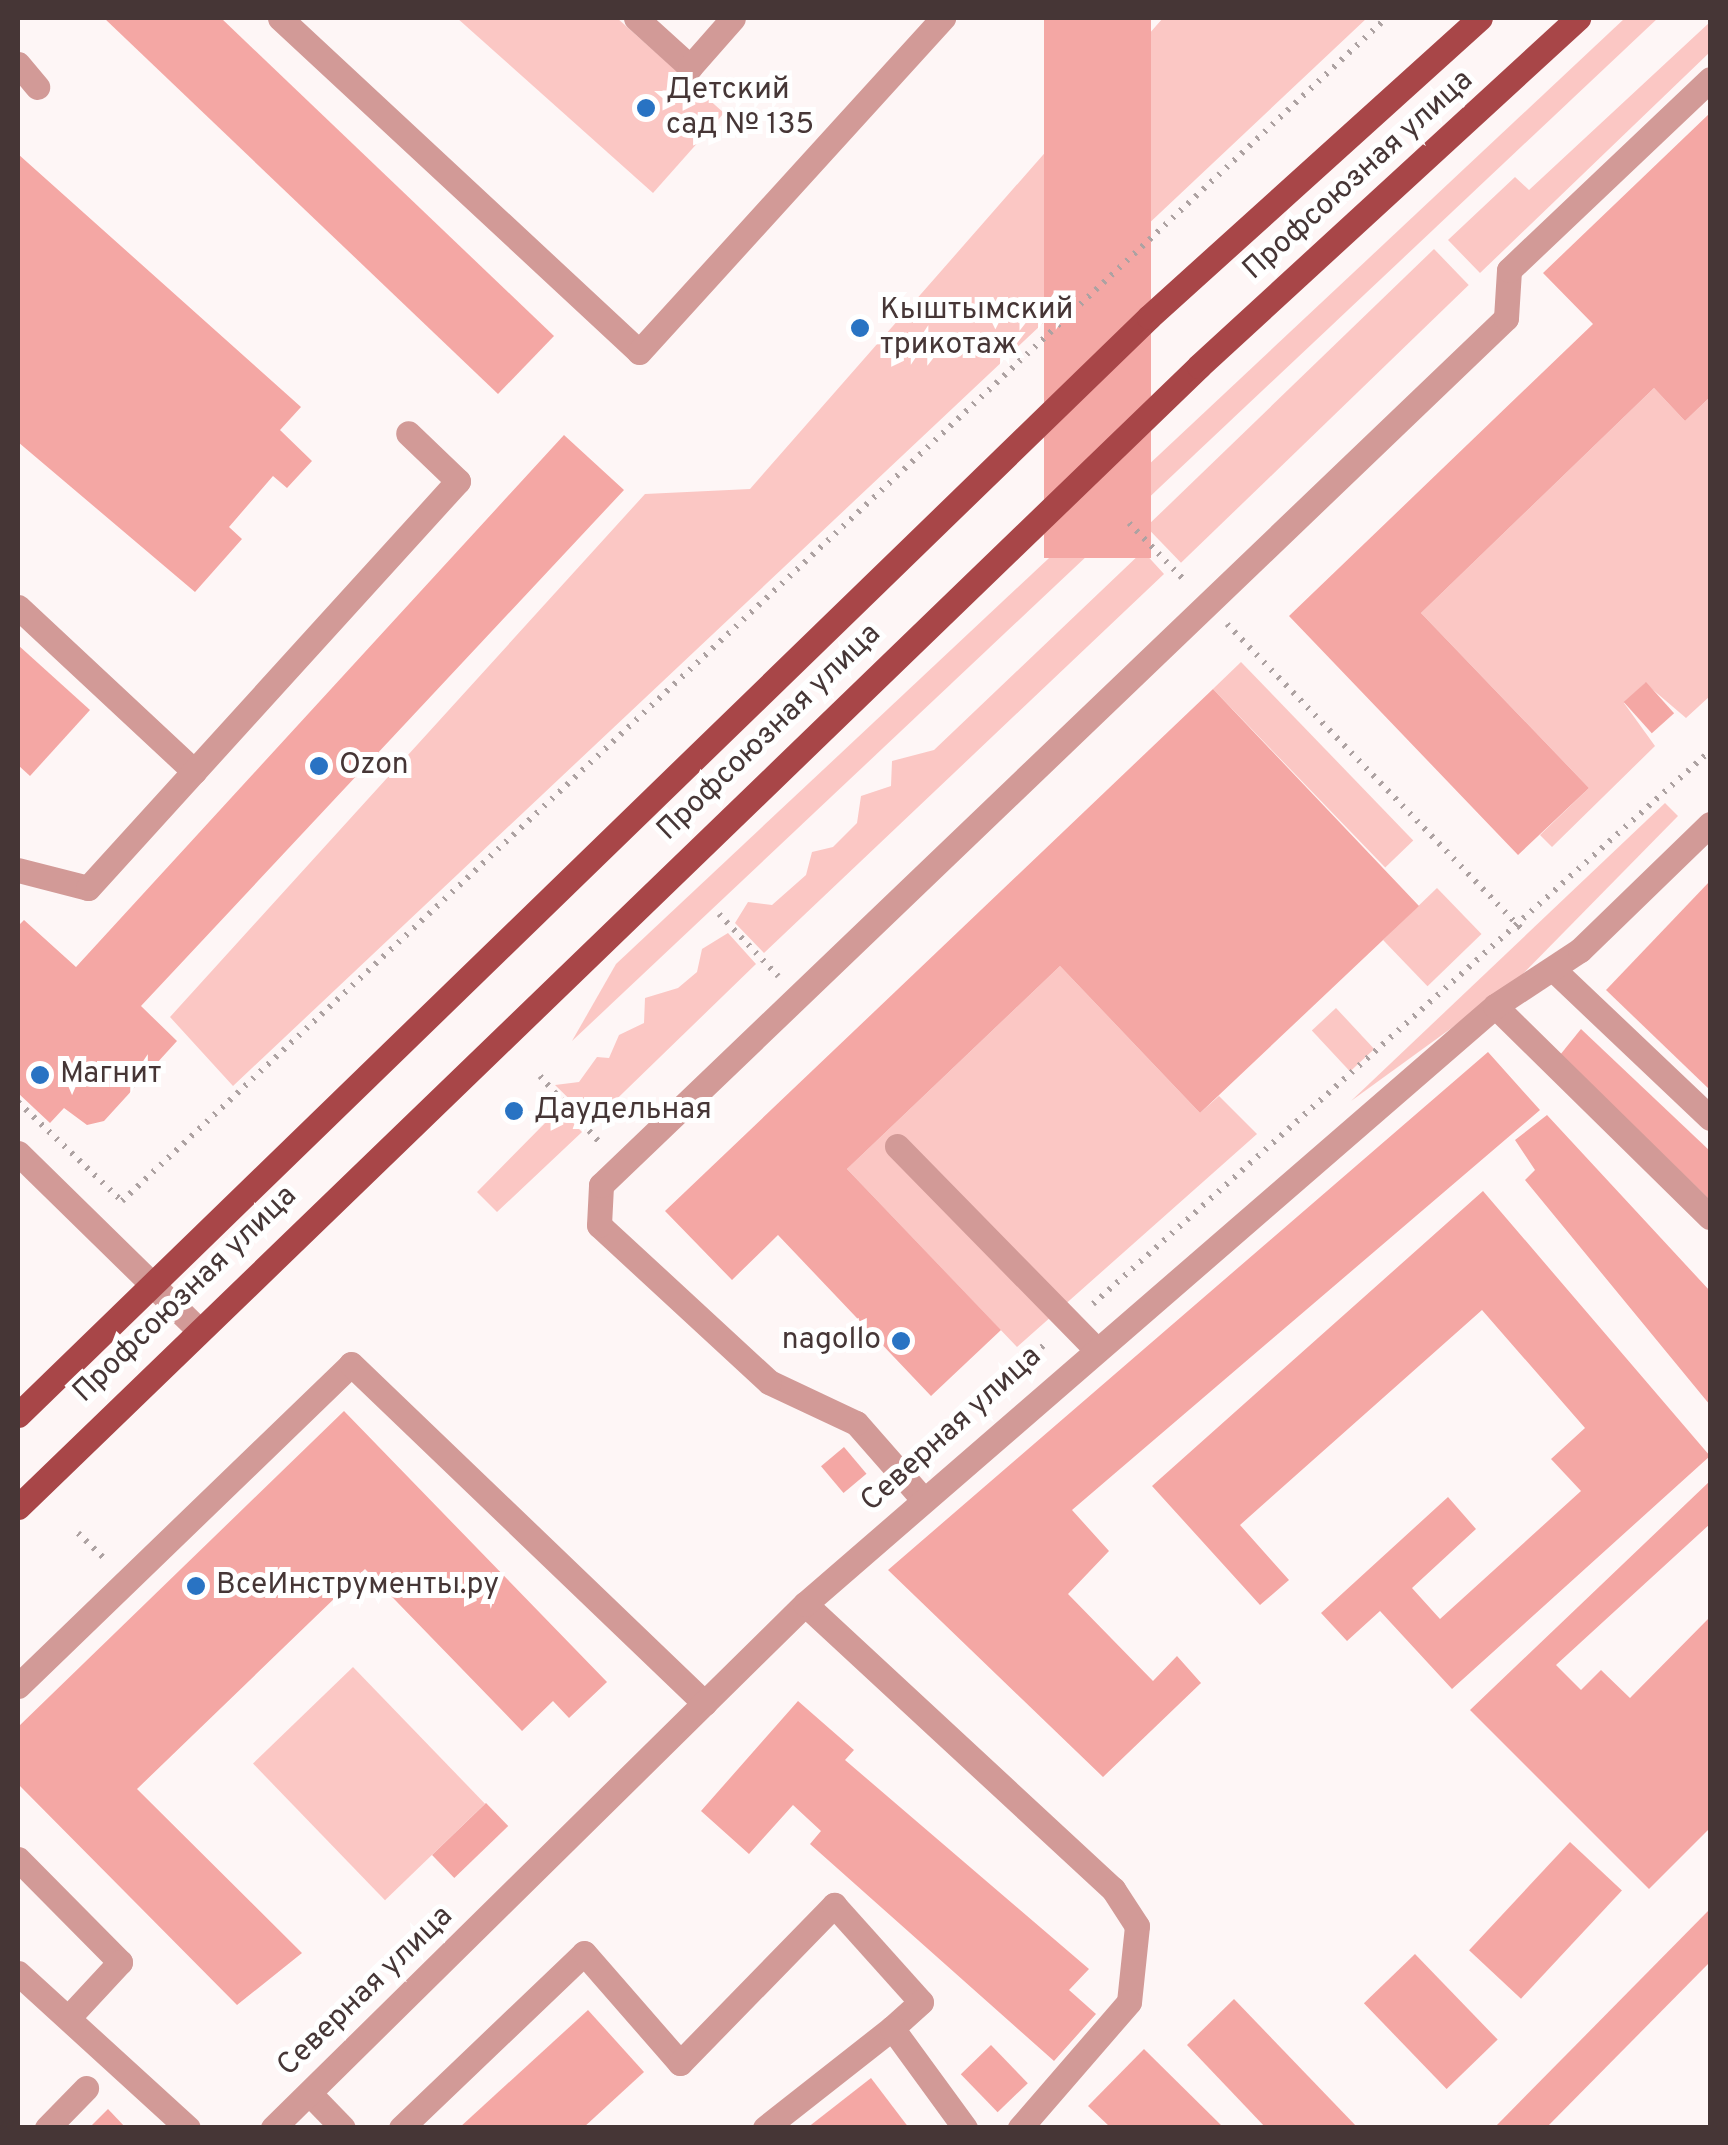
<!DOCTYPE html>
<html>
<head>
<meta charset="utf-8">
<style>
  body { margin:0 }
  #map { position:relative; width:1728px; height:2145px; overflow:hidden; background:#fef6f6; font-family:Overpass,sans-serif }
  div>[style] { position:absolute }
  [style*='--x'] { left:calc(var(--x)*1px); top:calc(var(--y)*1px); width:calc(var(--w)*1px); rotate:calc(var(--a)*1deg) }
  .green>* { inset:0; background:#fbc7c4; transform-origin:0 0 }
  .building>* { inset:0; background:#f4a7a4; transform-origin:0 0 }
  .path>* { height:6px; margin-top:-3px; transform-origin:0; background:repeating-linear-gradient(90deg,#ada2a2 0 2.5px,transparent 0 10.5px) }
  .minor>* { height:25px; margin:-12.5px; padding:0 12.5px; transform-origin:12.5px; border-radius:12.5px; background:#d29a97 }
  .major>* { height:25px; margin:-12.5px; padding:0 12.5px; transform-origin:12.5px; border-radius:12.5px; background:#a84648 }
  .dots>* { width:28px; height:28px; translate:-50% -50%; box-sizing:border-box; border:5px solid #fff; border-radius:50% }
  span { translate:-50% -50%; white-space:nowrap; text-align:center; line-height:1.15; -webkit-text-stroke:10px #fff; paint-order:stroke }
  .poi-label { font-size:30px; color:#463636 }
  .left { translate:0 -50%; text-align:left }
  .right { translate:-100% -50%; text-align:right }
  .street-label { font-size:30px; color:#463636 }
  .frame { position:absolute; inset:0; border:20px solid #463636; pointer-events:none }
</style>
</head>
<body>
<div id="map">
  <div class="green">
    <div style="clip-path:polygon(457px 18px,617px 18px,724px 113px,653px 193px)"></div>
    <div style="clip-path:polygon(1163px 18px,1367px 18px,233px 1086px,170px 1017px,645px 494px,750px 489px)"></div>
    <div style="clip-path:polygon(1625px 18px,1658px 18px,572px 1041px,616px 964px)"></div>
    <div style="clip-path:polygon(1710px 22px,1710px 52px,1480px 273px,1448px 240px,1515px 177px,1529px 190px)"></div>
    <div style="left:1434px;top:249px;width:50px;height:400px;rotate:46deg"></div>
    <div style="clip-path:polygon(1654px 388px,1685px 421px,1710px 397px,1710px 696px,1686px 718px,1645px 683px,1624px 703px,1655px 746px,1552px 847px,1540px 835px,1589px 788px,1421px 613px)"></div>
    <div style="clip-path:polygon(1143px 551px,1164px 574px,764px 953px,735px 923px,748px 902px,772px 905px,806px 875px,812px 852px,833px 847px,857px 823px,861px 796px,891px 786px,892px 761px,934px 750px)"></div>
    <div style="left:1241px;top:662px;width:248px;height:39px;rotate:46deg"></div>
    <div style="clip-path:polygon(1665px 803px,1678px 816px,1515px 982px,1351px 1101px)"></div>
    <div style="left:1437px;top:888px;width:64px;height:75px;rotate:46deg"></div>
    <div style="clip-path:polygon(728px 933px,756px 964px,593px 1122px,555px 1085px,579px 1082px,597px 1057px,609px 1058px,619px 1035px,644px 1023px,645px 998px,678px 988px,697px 972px,702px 949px)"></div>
    <div style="clip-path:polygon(1060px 966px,1200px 1113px,1219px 1096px,1257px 1134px,1017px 1347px,847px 1169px)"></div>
    <div style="left:1336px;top:1008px;width:56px;height:33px;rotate:47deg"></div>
    <div style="clip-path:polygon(548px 1097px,582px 1132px,497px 1212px,477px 1192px,547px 1121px)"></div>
    <div style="left:353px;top:1667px;width:190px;height:139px;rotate:46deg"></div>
  </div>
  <div class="building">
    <div style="clip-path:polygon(104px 18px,221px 18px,554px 336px,498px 394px)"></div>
    <div style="left:1044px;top:18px;width:107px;height:540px"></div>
    <div style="clip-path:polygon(1710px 113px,1710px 397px,1685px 421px,1654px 388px,1421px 613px,1589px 788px,1518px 855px,1289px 616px,1593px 324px,1543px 273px)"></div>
    <div style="clip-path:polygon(18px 154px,301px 407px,280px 430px,312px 461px,287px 488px,273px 476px,229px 527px,242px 539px,195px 592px,18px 442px)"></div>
    <div style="clip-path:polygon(564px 435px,624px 490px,141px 1006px,177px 1041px,104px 1121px,87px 1125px,64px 1108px,50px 1123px,18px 1093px,18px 926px,24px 920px,76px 967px)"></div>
    <div style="clip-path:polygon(18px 645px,90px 710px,30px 776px,18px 765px)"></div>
    <div style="left:1646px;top:682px;width:42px;height:30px;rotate:48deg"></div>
    <div style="clip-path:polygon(1213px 689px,1419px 906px,1200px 1113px,1060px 966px,847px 1169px,1001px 1330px,931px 1396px,778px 1235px,732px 1280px,665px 1211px)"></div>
    <div style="clip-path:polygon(1710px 881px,1710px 1090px,1606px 990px)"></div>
    <div style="clip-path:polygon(1581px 1029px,1710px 1151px,1710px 1200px,1560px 1055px)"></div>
    <div style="clip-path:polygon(1488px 1052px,1540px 1110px,1072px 1510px,1109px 1551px,1068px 1594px,1153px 1681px,1177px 1656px,1201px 1683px,1103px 1777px,888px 1570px)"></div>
    <div style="clip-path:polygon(1547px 1115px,1710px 1291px,1710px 1405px,1525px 1180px,1535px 1170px,1515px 1140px)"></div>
    <div style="clip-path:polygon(1483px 1191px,1710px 1456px,1452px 1689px,1380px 1611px,1347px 1641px,1321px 1613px,1448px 1497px,1476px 1529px,1412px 1588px,1440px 1619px,1581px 1491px,1551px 1459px,1585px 1428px,1482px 1310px,1240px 1525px,1289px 1580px,1260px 1605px,1152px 1486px)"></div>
    <div style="clip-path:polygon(344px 1411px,607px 1682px,569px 1718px,553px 1701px,522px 1731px,365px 1569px,137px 1789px,302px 1953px,237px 2005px,18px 1784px,18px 1727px)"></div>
    <div style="left:844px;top:1447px;width:35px;height:30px;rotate:50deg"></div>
    <div style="clip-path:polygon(1710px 1481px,1710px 1524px,1556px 1665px,1581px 1690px,1601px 1670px,1630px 1698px,1710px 1617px,1710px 1828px,1649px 1889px,1470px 1710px)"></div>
    <div style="clip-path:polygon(798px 1701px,854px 1750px,845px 1760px,1089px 1969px,1069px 1990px,1096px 2014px,1054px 2061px,810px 1844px,821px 1831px,793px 1805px,749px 1854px,701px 1811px)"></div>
    <div style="left:486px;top:1803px;width:32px;height:75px;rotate:46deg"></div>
    <div style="left:1570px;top:1842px;width:71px;height:148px;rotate:43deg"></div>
    <div style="clip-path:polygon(1710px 1909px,1710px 1962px,1546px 2128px,1494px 2128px)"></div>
    <div style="left:1415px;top:1954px;width:119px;height:71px;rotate:46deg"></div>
    <div style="clip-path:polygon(1234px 1999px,1358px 2128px,1266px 2128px,1187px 2045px)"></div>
    <div style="clip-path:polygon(588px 2010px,644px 2072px,583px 2128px,459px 2128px)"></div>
    <div style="left:991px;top:2045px;width:53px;height:42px;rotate:46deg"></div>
    <div style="clip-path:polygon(1144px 2049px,1224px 2128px,1111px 2128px,1088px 2106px)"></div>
    <div style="clip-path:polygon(871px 2078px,909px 2128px,807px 2128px)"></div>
    <div style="clip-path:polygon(108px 2109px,126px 2128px,89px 2128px)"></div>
  </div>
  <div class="path">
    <div style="--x:1129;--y:523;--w:83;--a:46"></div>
    <div style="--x:1227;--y:624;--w:423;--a:46"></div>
    <div style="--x:719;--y:914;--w:86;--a:46.4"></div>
    <div style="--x:540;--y:1076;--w:93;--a:48.1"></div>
    <div style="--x:18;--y:1102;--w:144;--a:43.6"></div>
    <div style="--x:122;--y:1201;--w:1731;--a:-43.1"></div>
    <div style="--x:1093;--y:1304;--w:829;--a:-41.87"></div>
    <div style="--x:921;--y:1449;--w:167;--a:-40.2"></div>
    <div style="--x:78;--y:1533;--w:39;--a:44"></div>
  </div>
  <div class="minor">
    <div style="--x:280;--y:18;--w:490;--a:42.9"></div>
    <div style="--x:639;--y:352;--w:452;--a:-47.7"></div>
    <div style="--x:636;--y:18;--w:73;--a:42.2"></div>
    <div style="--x:690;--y:67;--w:65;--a:-48.7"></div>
    <div style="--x:18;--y:64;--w:30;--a:50"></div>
    <div style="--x:18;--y:607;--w:241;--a:43"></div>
    <div style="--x:18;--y:870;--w:72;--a:14.4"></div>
    <div style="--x:88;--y:888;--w:550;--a:-47.73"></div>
    <div style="--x:458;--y:481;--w:69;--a:-136.2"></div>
    <div style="--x:1554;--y:970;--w:215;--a:43.5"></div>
    <div style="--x:1495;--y:1006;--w:301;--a:44.5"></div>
    <div style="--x:897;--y:1146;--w:281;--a:45.6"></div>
    <div style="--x:18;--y:1153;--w:250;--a:44.4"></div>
    <div style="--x:922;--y:1498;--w:100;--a:-131.3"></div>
    <div style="--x:856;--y:1423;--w:96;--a:-154.8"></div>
    <div style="--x:769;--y:1382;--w:231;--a:-137.3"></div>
    <div style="--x:599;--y:1225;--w:40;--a:-87.1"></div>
    <div style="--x:601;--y:1185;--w:1253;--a:-43.77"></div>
    <div style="--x:1506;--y:318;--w:48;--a:-86.4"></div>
    <div style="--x:1509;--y:270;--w:277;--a:-43.5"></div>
    <div style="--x:805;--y:1604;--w:420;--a:42.8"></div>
    <div style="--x:1113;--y:1889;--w:44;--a:57"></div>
    <div style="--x:1137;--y:1926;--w:76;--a:96"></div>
    <div style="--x:1129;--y:2002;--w:167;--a:130.9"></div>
    <div style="--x:18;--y:1686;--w:463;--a:-44"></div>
    <div style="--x:351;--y:1364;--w:490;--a:43.8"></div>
    <div style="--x:18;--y:1859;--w:145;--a:45.3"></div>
    <div style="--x:120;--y:1962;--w:76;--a:132.9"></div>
    <div style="--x:18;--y:1973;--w:230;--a:42.4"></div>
    <div style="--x:310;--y:2094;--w:47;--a:45.9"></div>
    <div style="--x:47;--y:2128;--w:56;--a:-45.7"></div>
    <div style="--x:273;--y:2128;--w:747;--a:-44.57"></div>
    <div style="--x:805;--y:1604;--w:913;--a:-40.91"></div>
    <div style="--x:1495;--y:1006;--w:102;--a:-33.4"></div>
    <div style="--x:1580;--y:950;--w:181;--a:-44.1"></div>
    <div style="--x:401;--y:2128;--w:253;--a:-43.7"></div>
    <div style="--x:584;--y:1953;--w:146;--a:48.9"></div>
    <div style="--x:680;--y:2063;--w:221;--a:-45.7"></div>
    <div style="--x:834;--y:1905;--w:130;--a:48.1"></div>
    <div style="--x:921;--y:2002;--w:39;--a:138"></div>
    <div style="--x:765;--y:2128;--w:162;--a:-38.2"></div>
    <div style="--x:892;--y:2028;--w:124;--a:53.9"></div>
  </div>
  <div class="major">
    <div style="--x:18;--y:1415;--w:1576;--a:-44.15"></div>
    <div style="--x:1149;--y:317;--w:446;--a:-42.1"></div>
    <div style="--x:18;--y:1507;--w:1642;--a:-44.01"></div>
    <div style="--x:1199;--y:366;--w:515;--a:-42.56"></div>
  </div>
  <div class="dots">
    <div style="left:646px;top:108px;background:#2973c3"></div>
    <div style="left:860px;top:328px;background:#2973c3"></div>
    <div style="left:319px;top:766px;background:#2973c3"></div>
    <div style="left:40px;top:1075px;background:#2973c3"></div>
    <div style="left:514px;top:1111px;background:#2973c3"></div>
    <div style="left:901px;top:1341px;background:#2973c3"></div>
    <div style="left:196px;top:1586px;background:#2973c3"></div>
  </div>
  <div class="poi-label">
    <span class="left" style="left:666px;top:108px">Детский<br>сад № 135</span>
    <span class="left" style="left:880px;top:328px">Кыштымский<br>трикотаж</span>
    <span class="left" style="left:339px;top:766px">Ozon</span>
    <span class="left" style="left:60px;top:1075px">Магнит</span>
    <span class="left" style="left:534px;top:1111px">Даудельная</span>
    <span class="right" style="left:881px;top:1341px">nagollo</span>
    <span class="left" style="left:216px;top:1586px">ВсеИнструменты.ру</span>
  </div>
  <div class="street-label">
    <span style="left:1359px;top:176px;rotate:-42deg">Профсоюзная улица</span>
    <span style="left:770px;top:733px;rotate:-44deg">Профсоюзная улица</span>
    <span style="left:186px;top:1295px;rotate:-44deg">Профсоюзная улица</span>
    <span style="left:952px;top:1430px;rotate:-42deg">Северная улица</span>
    <span style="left:366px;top:1992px;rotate:-44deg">Северная улица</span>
  </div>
  <div class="frame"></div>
</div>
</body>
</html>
